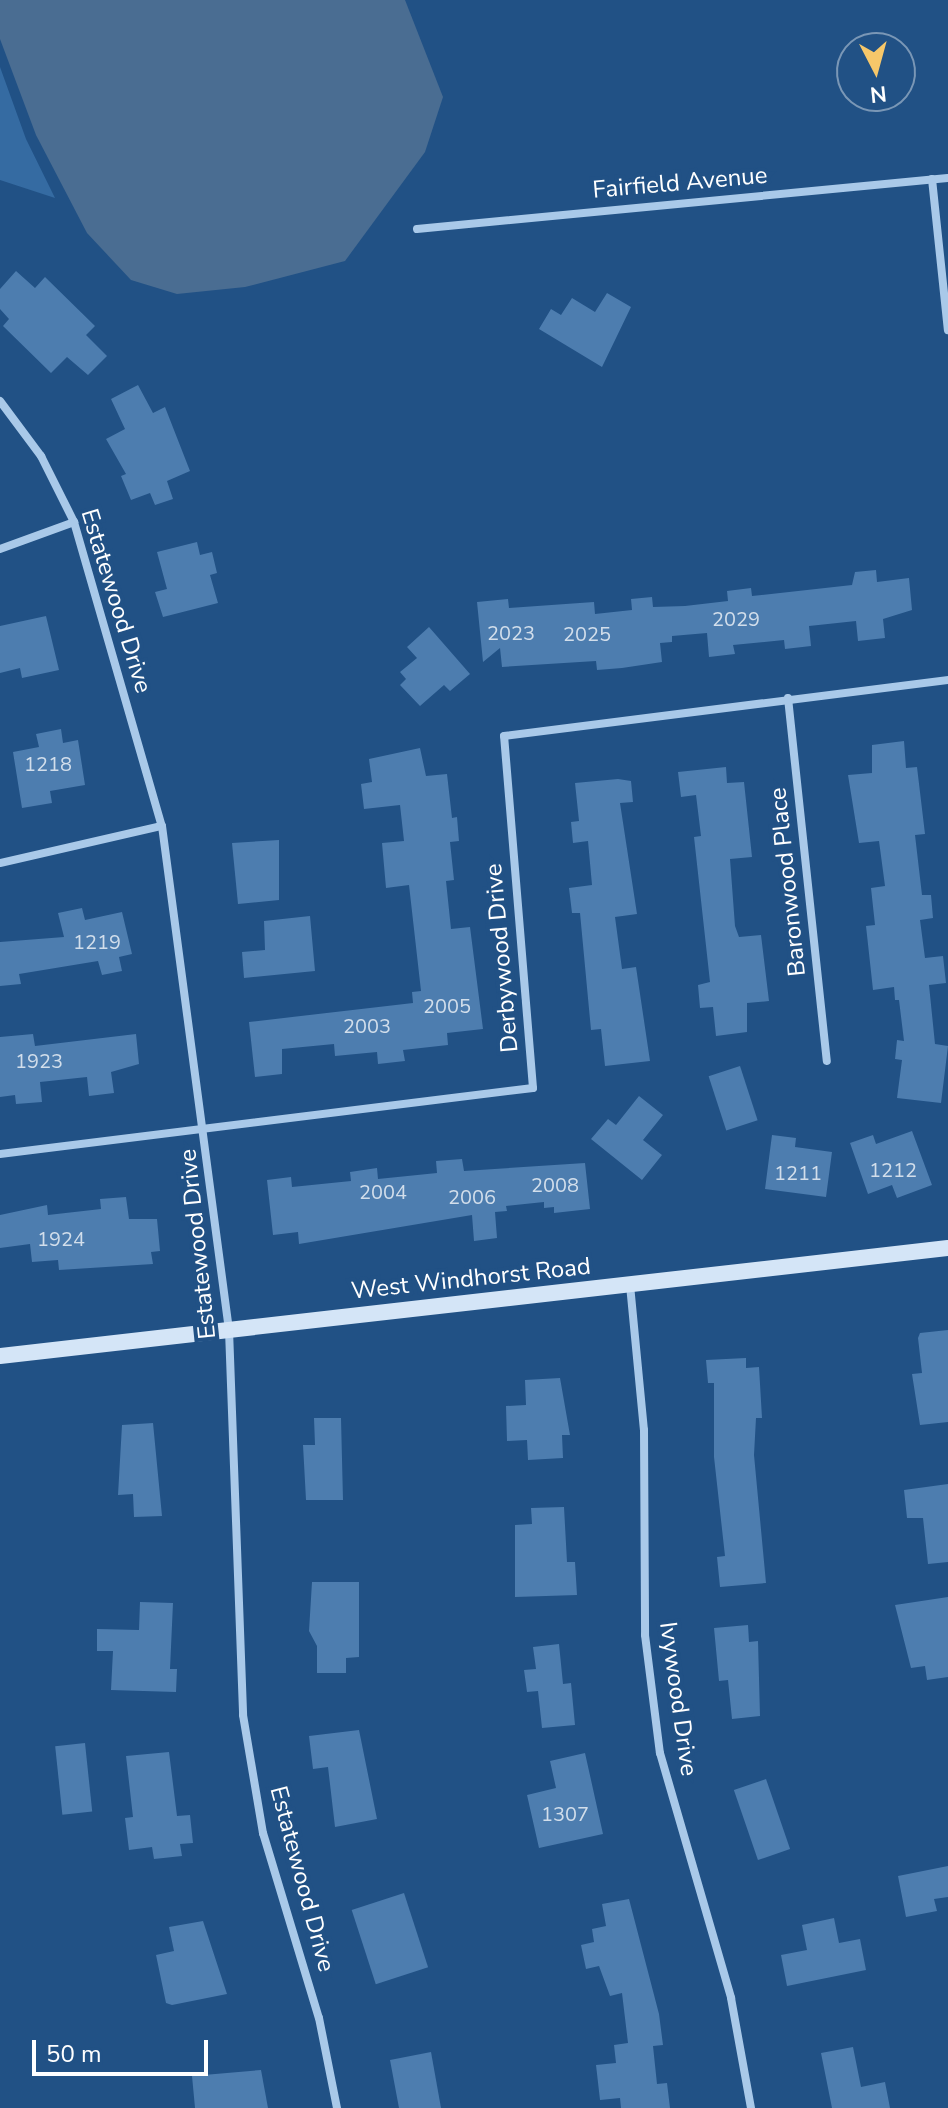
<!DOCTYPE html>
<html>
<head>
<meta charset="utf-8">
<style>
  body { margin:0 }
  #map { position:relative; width:948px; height:2108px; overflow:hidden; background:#215185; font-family:"Nunito Sans",sans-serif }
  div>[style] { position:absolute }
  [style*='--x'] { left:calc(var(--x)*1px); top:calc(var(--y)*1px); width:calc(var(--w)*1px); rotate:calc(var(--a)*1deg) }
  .green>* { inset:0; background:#356ba2 }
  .water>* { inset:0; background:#4a6d92 }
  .building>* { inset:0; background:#4d7daf; transform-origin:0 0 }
  .street>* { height:8px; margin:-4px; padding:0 4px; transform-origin:4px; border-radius:4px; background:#a9c9e9 }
  .secondary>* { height:16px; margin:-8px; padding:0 8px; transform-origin:8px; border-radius:8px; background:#d4e5f7 }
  span { translate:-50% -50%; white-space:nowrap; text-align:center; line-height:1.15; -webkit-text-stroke:8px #215185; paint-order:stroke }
  .number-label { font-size:20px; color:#d2deeb }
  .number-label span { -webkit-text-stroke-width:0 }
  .street-label { font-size:24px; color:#fff }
  .north { position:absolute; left:836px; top:32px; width:80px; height:80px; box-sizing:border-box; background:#215185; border:2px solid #7a97b6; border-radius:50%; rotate:174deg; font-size:22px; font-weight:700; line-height:32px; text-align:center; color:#fff }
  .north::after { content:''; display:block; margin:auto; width:28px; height:36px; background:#f6c76a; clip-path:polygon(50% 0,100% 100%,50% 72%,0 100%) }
  .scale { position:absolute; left:32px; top:2040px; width:176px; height:36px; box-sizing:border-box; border:4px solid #fff; border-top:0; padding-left:10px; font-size:24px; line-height:28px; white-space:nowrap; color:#fff; -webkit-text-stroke:6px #215185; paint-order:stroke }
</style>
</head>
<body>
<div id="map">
  <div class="green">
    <div style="clip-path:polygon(0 67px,26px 139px,55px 198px,0 180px)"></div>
  </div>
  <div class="water">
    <div style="clip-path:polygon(0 0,405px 0,443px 97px,425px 152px,345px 261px,245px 287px,177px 294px,131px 280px,87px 233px,36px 135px,0 39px)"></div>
  </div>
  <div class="building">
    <div style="clip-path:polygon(16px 271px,35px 288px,45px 277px,95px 326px,86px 335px,107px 356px,88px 375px,67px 357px,51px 373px,3px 326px,9px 319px,0 309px,0 289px)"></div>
    <div style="clip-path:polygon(607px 293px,631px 307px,602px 367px,539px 329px,551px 309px,561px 315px,572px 298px,595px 312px)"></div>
    <div style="clip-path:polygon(138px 385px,153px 413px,165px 407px,190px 471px,167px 481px,173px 499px,155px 505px,150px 493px,131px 500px,121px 476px,126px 474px,106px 439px,125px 429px,111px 399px)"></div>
    <div style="clip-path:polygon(197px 542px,200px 555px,212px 552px,217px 573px,210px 575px,218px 603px,163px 617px,155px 592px,167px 589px,157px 552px)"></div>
    <div style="clip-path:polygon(876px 570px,877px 582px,909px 578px,912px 610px,883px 619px,885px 638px,858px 641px,856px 621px,809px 626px,811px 646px,785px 649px,784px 640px,733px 645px,735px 654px,709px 657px,707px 633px,672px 636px,672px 642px,660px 643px,662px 662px,622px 668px,597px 670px,596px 661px,502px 667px,500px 648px,483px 662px,477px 602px,508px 599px,509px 608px,594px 602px,595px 614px,632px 610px,631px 599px,652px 597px,653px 607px,685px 606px,728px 601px,727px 591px,751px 588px,752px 596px,852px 585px,855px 572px)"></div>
    <div style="clip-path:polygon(46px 616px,59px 670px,22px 678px,20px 668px,0 673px,0 626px)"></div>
    <div style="clip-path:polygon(429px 627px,470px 674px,450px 691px,444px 685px,420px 706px,400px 685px,406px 679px,400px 672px,417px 658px,407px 647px)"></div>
    <div style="clip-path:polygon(61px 729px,63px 743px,78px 740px,85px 785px,50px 791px,52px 803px,22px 808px,13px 752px,39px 747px,36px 734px)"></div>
    <div style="clip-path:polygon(904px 741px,906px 768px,917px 767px,925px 834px,915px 835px,922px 895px,931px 895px,933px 918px,920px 920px,925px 958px,943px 956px,946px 983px,929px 985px,935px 1044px,948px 1046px,941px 1103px,897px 1098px,902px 1060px,895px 1059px,897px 1040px,904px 1041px,899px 1000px,895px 1000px,894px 987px,873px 990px,866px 926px,875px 925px,871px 888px,885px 886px,879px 841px,859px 843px,848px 775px,872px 773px,872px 745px)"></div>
    <div style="clip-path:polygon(420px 748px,426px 776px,447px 774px,452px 818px,457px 817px,459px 841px,450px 842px,454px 880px,446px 881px,451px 929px,470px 927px,483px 1029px,447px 1033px,448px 1045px,403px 1050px,405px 1061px,378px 1064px,377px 1052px,335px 1056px,334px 1044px,282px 1049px,282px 1074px,255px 1077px,249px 1022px,413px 1003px,412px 992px,421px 991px,409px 885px,386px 888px,382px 843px,404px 841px,400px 805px,364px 809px,361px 784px,372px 782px,369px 759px)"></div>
    <div style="clip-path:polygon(726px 767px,727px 783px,744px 782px,752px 857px,730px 859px,735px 926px,739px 937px,761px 935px,769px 1001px,747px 1003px,747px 1032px,716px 1036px,713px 1007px,700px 1008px,698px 985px,710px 982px,694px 837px,701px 836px,696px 795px,681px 797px,678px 772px)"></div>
    <div style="clip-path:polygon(618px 779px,631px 781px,633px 802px,620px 803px,637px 914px,615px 917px,622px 969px,636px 967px,650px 1061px,605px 1066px,601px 1029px,591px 1030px,580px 913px,572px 913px,569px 888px,592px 885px,588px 841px,573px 843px,571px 822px,579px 821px,575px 783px)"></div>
    <div style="clip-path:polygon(279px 840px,279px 900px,238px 904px,232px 843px)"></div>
    <div style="clip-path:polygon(82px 908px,85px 920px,122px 912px,132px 954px,119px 957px,122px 971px,102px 975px,98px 961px,19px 974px,21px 984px,0 986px,0 942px,64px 937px,58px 913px)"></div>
    <div style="clip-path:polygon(310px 916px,315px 971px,244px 978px,242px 952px,265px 950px,264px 921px)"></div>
    <div style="clip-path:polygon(33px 1034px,35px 1046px,136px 1034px,139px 1064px,111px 1072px,114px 1093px,89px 1096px,87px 1077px,40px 1082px,42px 1102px,16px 1104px,15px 1095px,0 1097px,0 1037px)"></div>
    <div style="left:740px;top:1066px;width:57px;height:33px;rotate:72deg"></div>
    <div style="clip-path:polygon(639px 1096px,663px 1115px,643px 1140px,662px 1155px,642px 1180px,591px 1139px,608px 1119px,616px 1125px)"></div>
    <div style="clip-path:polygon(912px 1131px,932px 1185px,897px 1198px,892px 1185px,868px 1194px,850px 1143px,873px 1135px,876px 1144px)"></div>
    <div style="clip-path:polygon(772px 1135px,796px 1138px,795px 1147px,832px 1152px,826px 1197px,765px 1189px)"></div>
    <div style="clip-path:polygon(462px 1159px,464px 1171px,585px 1163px,590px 1209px,554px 1213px,554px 1207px,544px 1208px,544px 1202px,506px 1206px,507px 1211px,495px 1212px,497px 1238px,474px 1241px,472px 1215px,299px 1244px,298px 1232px,273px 1235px,267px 1180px,291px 1177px,292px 1187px,351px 1181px,350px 1172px,377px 1168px,378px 1179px,437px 1173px,436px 1161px)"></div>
    <div style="clip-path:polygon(126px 1197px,129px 1219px,157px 1219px,160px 1251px,151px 1252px,153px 1264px,59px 1270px,58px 1260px,32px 1262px,30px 1244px,0 1248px,0 1215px,47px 1205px,48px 1215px,101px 1209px,100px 1199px)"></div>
    <div style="clip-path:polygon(948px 1330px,948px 1422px,920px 1425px,912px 1374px,922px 1373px,918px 1338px,920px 1333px)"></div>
    <div style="clip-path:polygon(746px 1358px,746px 1368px,759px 1367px,762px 1418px,756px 1418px,754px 1455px,766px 1583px,720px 1587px,717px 1557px,725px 1556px,714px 1457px,714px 1383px,708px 1383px,706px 1360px)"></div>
    <div style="clip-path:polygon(560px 1378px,570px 1435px,562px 1435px,563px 1458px,528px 1460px,527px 1440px,507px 1441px,506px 1406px,526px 1405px,525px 1380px)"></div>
    <div style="clip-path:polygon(314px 1418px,341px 1418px,343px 1500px,306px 1500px,303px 1445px,315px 1445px)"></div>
    <div style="clip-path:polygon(153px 1423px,162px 1516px,134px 1517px,133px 1494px,118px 1495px,122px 1425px)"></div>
    <div style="clip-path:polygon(948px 1484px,948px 1562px,928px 1564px,923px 1518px,907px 1518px,904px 1490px)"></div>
    <div style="clip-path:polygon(564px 1507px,567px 1562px,575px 1562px,577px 1595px,515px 1597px,515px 1525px,532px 1524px,531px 1508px)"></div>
    <div style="clip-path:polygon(312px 1582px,359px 1582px,359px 1657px,346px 1658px,346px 1673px,317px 1673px,317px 1646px,309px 1631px)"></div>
    <div style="clip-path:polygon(948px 1597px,948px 1677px,927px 1680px,925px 1666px,911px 1668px,895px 1605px)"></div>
    <div style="clip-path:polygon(140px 1602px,173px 1603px,170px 1669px,177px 1669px,176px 1692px,111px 1690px,113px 1651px,97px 1651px,97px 1629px,139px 1630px)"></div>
    <div style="clip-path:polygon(748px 1625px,749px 1642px,758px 1641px,760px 1716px,732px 1719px,728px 1680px,719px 1681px,714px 1628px)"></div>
    <div style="clip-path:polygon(559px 1644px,563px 1684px,571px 1683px,575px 1725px,542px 1728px,538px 1691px,527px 1692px,524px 1670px,536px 1669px,533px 1647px)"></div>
    <div style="clip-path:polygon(359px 1730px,377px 1819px,335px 1827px,328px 1767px,313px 1769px,309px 1736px)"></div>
    <div style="left:85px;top:1743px;width:69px;height:30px;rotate:84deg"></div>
    <div style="clip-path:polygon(169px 1752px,177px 1816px,190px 1815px,193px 1843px,180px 1844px,182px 1856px,154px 1859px,152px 1847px,129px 1850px,125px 1818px,133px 1817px,126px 1756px)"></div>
    <div style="clip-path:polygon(585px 1753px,603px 1834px,539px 1848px,527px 1795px,556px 1788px,550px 1761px)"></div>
    <div style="left:766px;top:1779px;width:74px;height:34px;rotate:71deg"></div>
    <div style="clip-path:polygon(948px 1866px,948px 1897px,934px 1899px,937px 1911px,906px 1917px,898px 1876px)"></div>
    <div style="left:404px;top:1893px;width:78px;height:55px;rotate:72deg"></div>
    <div style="clip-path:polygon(629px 1899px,659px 2014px,663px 2045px,653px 2046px,657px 2084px,667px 2083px,670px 2108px,621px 2108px,620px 2098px,600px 2100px,596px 2065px,616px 2063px,614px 2045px,628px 2043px,622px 1993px,610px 1996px,599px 1966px,586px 1969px,581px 1945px,594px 1942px,592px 1929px,606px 1926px,602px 1904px)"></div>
    <div style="clip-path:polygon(834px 1918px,839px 1943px,860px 1939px,866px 1970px,787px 1986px,781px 1955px,807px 1950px,802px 1925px)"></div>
    <div style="clip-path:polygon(203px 1921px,227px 1994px,172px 2005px,166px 2003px,156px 1955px,174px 1951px,169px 1927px)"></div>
    <div style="clip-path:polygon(853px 2047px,861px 2087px,885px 2082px,890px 2108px,832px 2108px,821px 2053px)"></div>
    <div style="clip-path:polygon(431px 2052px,441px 2108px,399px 2108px,390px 2060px)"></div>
    <div style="clip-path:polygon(261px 2070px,268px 2108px,195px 2108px,192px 2076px)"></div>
  </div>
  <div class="street">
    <div style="--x:932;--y:179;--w:152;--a:84"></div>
    <div style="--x:417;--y:229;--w:533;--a:-5.49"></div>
    <div style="--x:0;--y:401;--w:69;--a:53.3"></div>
    <div style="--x:41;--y:456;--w:74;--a:63.4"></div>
    <div style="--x:74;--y:522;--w:316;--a:73.9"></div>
    <div style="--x:162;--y:826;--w:508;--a:82.43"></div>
    <div style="--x:229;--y:1330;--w:385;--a:87.9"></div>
    <div style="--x:243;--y:1715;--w:120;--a:80.4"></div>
    <div style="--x:263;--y:1833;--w:193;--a:73.2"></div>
    <div style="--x:319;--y:2018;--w:92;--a:78.7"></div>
    <div style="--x:0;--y:549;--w:79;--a:-20"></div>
    <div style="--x:788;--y:698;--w:365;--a:83.9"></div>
    <div style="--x:0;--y:863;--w:166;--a:-12.9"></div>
    <div style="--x:0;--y:1154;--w:537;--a:-7.06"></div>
    <div style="--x:533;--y:1088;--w:353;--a:-94.7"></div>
    <div style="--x:504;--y:736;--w:448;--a:-7.2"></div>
    <div style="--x:630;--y:1285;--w:146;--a:84.5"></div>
    <div style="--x:644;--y:1430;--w:205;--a:89.7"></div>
    <div style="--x:645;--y:1635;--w:119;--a:82.8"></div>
    <div style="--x:660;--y:1753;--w:255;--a:73.8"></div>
    <div style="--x:731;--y:1998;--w:112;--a:79.7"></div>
  </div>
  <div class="secondary">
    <div style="--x:0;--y:1356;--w:954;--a:-6.5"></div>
  </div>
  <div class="number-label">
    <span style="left:736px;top:619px">2029</span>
    <span style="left:511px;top:633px">2023</span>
    <span style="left:587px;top:634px">2025</span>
    <span style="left:48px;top:764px">1218</span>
    <span style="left:97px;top:942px">1219</span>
    <span style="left:447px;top:1006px">2005</span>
    <span style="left:367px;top:1026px">2003</span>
    <span style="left:39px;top:1061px">1923</span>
    <span style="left:893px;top:1170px">1212</span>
    <span style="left:798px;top:1173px">1211</span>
    <span style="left:555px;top:1185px">2008</span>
    <span style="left:383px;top:1192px">2004</span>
    <span style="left:472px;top:1197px">2006</span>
    <span style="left:61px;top:1239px">1924</span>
    <span style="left:565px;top:1814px">1307</span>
  </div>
  <div class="street-label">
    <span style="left:680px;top:183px;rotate:-5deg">Fairfield Avenue</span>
    <span style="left:116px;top:601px;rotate:73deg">Estatewood Drive</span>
    <span style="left:788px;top:882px;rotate:-96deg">Baronwood Place</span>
    <span style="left:502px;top:958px;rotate:-95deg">Derbywood Drive</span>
    <span style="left:198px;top:1244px;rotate:-96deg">Estatewood Drive</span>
    <span style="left:471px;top:1279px;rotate:-6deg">West Windhorst Road</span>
    <span style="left:678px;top:1699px;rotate:82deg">Ivywood Drive</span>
    <span style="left:302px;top:1879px;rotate:75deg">Estatewood Drive</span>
  </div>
  <div class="north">N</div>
  <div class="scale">50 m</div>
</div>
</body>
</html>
